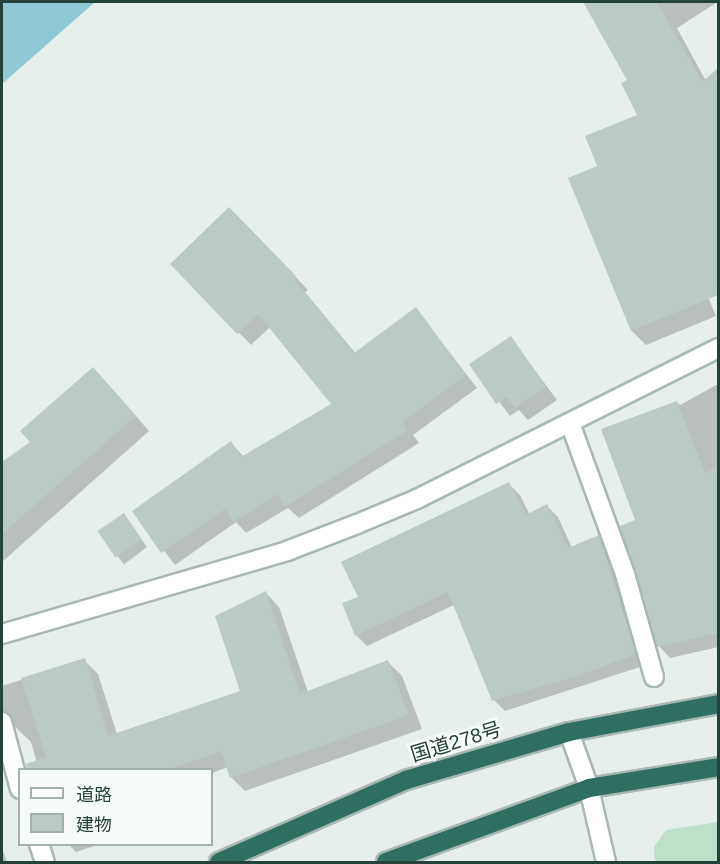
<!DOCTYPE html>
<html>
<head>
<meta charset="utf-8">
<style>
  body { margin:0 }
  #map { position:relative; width:720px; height:864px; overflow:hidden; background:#e6efeb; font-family:Arial,"Noto Sans JP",sans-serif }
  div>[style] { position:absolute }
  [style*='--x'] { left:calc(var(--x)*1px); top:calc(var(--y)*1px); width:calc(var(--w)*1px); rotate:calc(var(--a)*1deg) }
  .green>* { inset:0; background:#bfe0c8 }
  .water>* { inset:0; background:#8ec9d4 }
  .shadow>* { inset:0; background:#0003; transform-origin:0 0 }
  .building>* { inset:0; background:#bbcac4; transform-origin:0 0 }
  .roads { filter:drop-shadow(2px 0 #a8b8b2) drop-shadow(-2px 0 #a8b8b2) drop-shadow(0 2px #a8b8b2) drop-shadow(0 -2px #a8b8b2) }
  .minor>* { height:18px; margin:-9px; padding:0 9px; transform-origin:9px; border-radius:9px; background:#fff }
  .highway>* { height:18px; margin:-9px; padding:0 9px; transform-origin:9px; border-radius:9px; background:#2f6f62 }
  span { translate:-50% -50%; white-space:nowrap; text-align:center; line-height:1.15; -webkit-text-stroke:6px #f7fbf9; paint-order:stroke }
  .street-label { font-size:20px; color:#24423a }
  .frame { position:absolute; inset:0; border:3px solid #24423a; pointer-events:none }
  .legend { position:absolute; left:18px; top:768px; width:195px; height:78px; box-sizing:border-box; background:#f7fbf9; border:2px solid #a3b1ad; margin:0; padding:8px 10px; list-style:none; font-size:18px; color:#24423a }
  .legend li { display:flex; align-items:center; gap:12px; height:30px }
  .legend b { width:30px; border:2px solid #a3b1ad }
</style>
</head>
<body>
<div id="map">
  <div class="green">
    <div style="clip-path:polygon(718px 822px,718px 862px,655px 862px,654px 847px,666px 830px)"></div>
  </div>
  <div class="water">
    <div style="clip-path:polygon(2px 2px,95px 2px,2px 84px)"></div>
  </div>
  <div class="shadow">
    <div style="clip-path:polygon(589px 2px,716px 3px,677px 28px,706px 81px,718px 70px,718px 258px,695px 266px,716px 316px,646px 345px,632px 331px,570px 178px,599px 167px,639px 116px,629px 81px,586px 3px)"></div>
    <div style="clip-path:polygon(242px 221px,308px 290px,305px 292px,356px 354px,416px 309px,477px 388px,413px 435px,419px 443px,299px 518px,288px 508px,246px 533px,236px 522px,175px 565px,134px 511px,231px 443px,243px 456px,333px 404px,270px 327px,251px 345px,172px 264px)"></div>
    <div style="clip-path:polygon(511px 338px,557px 400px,528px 420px,519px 410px,510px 416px,471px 365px)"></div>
    <div style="clip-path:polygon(108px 384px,149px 431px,2px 562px,2px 464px)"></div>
    <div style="clip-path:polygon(718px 384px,718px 647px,670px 658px,659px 646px,637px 521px,677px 402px,680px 405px)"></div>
    <div style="clip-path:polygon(509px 484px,520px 495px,530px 515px,547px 506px,558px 517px,572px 548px,598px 537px,610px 548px,646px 665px,505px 711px,494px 700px,454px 605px,367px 646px,356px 635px,360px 598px)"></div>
    <div style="left:123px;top:515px;width:40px;height:29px;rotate:53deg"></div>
    <div style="clip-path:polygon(265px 592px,279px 607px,308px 692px,388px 662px,402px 676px,422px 729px,245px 791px,231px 777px,228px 767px,212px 773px,212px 770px,39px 770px,31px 742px,13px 725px,4px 734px,2px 754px,2px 686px,84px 660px,98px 674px,117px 734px,242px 692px)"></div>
    <div style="clip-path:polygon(68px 844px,100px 844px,76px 852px)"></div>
    <div style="clip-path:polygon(2px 848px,7px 862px,2px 862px)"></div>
  </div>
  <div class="building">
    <div style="clip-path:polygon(583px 2px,657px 2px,702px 82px,718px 68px,718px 295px,631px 331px,568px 178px,597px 166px,585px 136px,637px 115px,621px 83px,627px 80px)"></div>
    <div style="clip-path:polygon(229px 207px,296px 276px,294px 279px,354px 353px,416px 307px,466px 375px,402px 422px,408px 430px,285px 507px,278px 494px,233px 522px,225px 509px,161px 553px,132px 511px,231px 441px,241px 457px,331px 404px,258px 314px,237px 334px,170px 264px)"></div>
    <div style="clip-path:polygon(511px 336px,546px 387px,515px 408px,507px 397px,496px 404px,469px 364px)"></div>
    <div style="clip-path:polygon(93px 367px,136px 416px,2px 534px,2px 462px,30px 442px,20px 431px)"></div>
    <div style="clip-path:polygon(677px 401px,705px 473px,718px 467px,718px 633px,657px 647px,620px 526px,635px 520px,601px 429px)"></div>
    <div style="clip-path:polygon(509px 482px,526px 515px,547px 504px,568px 548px,599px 535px,636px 654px,578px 676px,492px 701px,448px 592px,355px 636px,342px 603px,358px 597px,341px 562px)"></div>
    <div style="left:124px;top:513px;width:32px;height:32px;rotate:56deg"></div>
    <div style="clip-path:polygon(266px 591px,300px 694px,388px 660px,409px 715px,230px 778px,221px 751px,168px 770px,27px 770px,26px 764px,46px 757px,21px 678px,85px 658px,108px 736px,240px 691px,215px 616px)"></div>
  </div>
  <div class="roads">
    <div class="minor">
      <div style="--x:570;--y:423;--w:161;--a:70"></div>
      <div style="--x:625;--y:574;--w:107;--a:74.3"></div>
      <div style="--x:2;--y:634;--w:297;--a:-16.2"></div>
      <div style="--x:287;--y:551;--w:75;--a:-21.1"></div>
      <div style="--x:357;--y:524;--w:65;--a:-22.6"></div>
      <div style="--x:417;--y:499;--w:337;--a:-26.6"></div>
      <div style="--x:2;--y:722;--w:69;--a:75"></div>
      <div style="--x:569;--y:732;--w:59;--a:70.3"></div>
      <div style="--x:589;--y:788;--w:76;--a:77.1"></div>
      <div style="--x:39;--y:844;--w:19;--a:72"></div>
    </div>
    <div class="highway">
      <div style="--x:219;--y:862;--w:204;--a:-23.7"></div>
      <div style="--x:406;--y:780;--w:170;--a:-16.4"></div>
      <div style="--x:569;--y:732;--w:152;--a:-10.6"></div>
      <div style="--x:386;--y:862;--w:216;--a:-20"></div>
      <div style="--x:589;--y:788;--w:131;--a:-9.2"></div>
    </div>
  </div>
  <div class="street-label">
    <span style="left:456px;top:742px;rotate:-17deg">国道278号</span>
  </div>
  <div class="frame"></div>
  <ul class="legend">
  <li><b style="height:8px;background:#fff"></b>道路</li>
  <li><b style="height:16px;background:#bbcac4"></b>建物</li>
  </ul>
</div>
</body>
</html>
